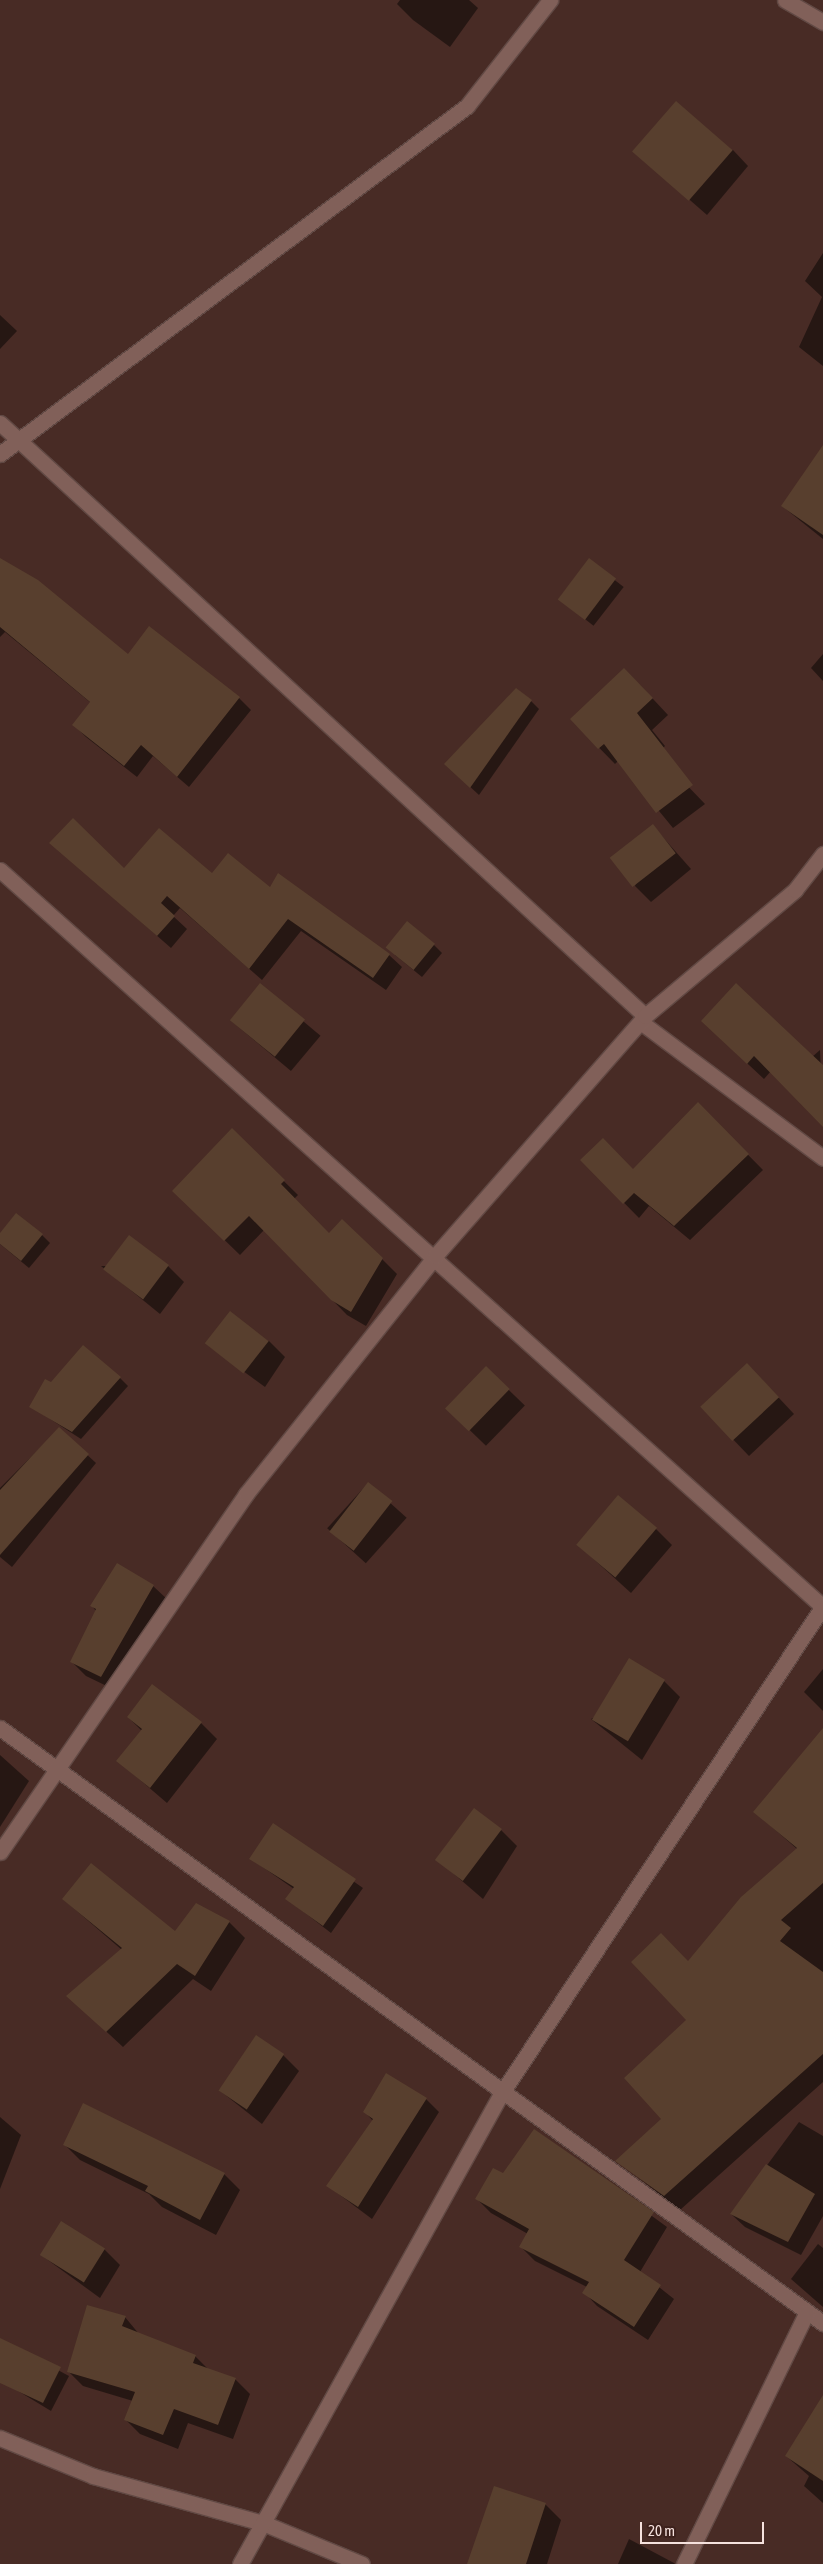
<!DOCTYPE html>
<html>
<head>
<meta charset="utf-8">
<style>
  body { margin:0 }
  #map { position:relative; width:823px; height:2564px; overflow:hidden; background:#482b25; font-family:"Asap Condensed",sans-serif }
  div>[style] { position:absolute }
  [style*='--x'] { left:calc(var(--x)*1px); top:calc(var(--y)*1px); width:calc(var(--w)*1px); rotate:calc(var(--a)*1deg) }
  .shadow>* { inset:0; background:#0007; transform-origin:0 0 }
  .building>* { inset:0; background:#583f2e; transform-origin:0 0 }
  .roads { filter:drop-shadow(1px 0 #614944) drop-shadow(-1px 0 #614944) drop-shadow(0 1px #614944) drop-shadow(0 -1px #614944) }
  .minor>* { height:15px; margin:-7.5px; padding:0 7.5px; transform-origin:7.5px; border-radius:7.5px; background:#816059 }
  span { translate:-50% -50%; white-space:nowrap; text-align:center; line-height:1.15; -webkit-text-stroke:5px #3d211c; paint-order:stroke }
  .scale { position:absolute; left:640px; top:2522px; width:124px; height:22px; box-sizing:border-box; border:2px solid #f5e1dd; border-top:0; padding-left:6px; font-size:15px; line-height:18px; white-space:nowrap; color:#f5e1dd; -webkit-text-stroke:4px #3d211c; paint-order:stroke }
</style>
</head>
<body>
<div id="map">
  <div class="shadow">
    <div style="clip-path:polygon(400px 0,469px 0,478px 8px,450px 47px,413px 20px,397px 4px)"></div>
    <div style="clip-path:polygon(733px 150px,748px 166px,707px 215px,635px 152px)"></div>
    <div style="clip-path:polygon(823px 253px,823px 366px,799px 347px,822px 297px,805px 281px)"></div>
    <div style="clip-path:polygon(0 315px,17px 331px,0 349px)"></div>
    <div style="clip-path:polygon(823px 459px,823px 539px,782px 506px)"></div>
    <div style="clip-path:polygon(0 560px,128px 656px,239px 698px,251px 710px,189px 787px,153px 756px,137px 777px,86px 737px,74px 725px,91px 703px,5px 632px,0 637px)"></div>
    <div style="left:589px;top:560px;width:44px;height:49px;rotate:38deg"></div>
    <div style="clip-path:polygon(823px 654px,823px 681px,811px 668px)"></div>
    <div style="clip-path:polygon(640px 685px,668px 715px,652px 730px,665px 746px,657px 754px,705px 804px,673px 828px,618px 761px,615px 764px,571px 719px)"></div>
    <div style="clip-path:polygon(531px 701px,539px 709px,479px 795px,454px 772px)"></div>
    <div style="clip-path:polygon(653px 826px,691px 869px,651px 902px,635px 886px)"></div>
    <div style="clip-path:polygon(51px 843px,125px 869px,213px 875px,270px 889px,389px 955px,402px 967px,386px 990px,301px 931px,262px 980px,180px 908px,173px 916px,187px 929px,171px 948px)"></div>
    <div style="clip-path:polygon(434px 945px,442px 953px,422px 977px,395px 955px)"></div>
    <div style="left:260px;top:985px;width:79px;height:46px;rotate:40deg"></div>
    <div style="clip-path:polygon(719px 1037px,812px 1057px,820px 1050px,823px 1125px,771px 1071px,764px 1079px)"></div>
    <div style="clip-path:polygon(698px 1104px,763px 1170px,690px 1240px,649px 1206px,639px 1218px,582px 1160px,634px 1171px)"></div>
    <div style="clip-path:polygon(232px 1130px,298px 1195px,294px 1199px,329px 1235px,382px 1259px,397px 1274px,366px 1326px,347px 1315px,264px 1230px,240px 1255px,174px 1191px)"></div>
    <div style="clip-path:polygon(0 1235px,42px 1235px,50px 1243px,29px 1268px,0 1244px)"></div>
    <div style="clip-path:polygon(101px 1266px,168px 1266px,184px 1282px,160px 1314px)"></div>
    <div style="clip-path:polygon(269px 1341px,285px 1357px,265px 1387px,209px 1346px)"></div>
    <div style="left:486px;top:1368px;width:54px;height:56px;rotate:44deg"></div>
    <div style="clip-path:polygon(120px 1378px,128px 1386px,81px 1439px,30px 1406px,52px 1384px)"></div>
    <div style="clip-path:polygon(763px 1381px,794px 1414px,749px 1456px,703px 1408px)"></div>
    <div style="clip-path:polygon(59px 1429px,96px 1463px,12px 1567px,0 1557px,0 1488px)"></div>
    <div style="left:368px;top:1483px;width:52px;height:61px;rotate:42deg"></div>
    <div style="clip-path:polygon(656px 1529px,672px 1545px,631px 1593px,577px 1544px)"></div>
    <div style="clip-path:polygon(153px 1586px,168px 1600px,115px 1690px,86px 1676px,72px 1662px,96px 1611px,92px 1606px)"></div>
    <div style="clip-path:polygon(823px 1669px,823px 1711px,804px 1692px)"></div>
    <div style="clip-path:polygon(664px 1681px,680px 1697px,642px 1760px,591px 1719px)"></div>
    <div style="clip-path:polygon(128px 1717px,201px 1723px,217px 1739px,167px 1803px,118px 1761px,142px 1731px)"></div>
    <div style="clip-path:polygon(823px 1730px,823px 2082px,680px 2210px,617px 2161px,663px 2119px,688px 2020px,688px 1963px,797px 1849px,755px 1812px)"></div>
    <div style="clip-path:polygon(0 1755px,29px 1781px,0 1827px)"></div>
    <div style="clip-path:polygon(273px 1825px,363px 1888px,331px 1933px,287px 1899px,294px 1889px,251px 1859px)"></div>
    <div style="clip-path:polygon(501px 1830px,517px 1846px,483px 1899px,440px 1862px)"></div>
    <div style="clip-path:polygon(63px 1899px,175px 1933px,229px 1922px,245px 1938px,211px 1991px,193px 1979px,123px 2047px,68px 1996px,122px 1950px)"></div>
    <div style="clip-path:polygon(283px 2055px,299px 2071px,262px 2124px,219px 2090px)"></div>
    <div style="clip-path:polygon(426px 2099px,439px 2112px,372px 2219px,328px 2186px,373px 2121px,365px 2112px)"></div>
    <div style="clip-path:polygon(0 2117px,21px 2135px,0 2189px)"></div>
    <div style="clip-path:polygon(799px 2122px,823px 2136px,823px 2216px,801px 2255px,745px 2227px,731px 2214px)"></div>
    <div style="clip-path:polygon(534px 2130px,667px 2227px,640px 2272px,674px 2299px,648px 2340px,597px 2306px,584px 2292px,587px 2287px,535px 2261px,521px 2247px,528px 2234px,491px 2213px,477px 2199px,503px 2175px)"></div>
    <div style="clip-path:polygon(64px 2144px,224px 2174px,240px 2190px,216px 2235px,162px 2207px,149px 2194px,80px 2160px)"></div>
    <div style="clip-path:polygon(818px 2244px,823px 2248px,823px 2307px,791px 2279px)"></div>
    <div style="clip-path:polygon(104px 2249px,120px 2265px,100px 2298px,41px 2255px)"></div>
    <div style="clip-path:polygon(125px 2317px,139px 2334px,195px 2356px,209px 2370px,235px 2379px,250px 2394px,233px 2439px,188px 2423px,178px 2449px,140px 2434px,126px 2420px,133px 2401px,83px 2386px,68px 2371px)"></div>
    <div style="clip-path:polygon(0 2339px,69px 2376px,51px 2411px,0 2380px)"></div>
    <div style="clip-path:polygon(823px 2397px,823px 2503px,804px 2486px,809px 2476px,786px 2456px)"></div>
    <div style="clip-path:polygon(545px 2504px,561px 2520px,547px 2564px,468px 2564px)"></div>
    <div style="clip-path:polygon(629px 2539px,674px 2563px,675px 2564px,618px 2564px)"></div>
  </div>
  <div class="building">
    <div style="left:676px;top:101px;width:75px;height:67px;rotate:41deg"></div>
    <div style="clip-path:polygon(823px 445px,823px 535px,781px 506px)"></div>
    <div style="clip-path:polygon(0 558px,38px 580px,128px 654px,149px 626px,240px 697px,177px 777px,141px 745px,124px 766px,72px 725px,90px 702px,0 627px)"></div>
    <div style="left:589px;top:558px;width:34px;height:52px;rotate:37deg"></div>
    <div style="clip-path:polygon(624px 668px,653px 698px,637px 713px,693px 785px,656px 813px,604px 744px,598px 749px,570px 719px)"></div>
    <div style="clip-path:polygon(516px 688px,532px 700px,470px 788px,444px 764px)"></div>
    <div style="clip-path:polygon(73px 818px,124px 868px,159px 828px,212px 873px,228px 853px,270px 887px,278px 873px,390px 954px,373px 978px,288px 919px,249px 969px,167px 896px,161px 903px,175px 916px,157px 936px,49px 843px)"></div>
    <div style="left:653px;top:824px;width:37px;height:55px;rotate:52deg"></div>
    <div style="left:407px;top:921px;width:36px;height:34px;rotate:39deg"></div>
    <div style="left:260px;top:983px;width:58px;height:48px;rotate:39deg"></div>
    <div style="clip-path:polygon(736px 983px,823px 1065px,823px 1127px,754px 1056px,747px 1064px,701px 1021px)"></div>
    <div style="clip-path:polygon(698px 1102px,749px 1154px,674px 1226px,634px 1193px,623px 1204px,580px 1160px,603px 1138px,633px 1169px)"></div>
    <div style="clip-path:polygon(232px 1128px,285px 1180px,281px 1184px,329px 1233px,342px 1219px,383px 1258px,351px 1312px,331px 1300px,249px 1216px,224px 1241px,172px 1191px)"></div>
    <div style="clip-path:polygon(16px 1213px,43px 1234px,21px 1261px,0 1244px,0 1233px)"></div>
    <div style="left:129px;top:1235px;width:50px;height:43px;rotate:37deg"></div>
    <div style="left:230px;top:1311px;width:49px;height:41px;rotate:38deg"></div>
    <div style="clip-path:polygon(83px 1345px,121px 1377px,72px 1432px,29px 1407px,45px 1379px,51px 1382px)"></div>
    <div style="left:747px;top:1363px;width:47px;height:64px;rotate:47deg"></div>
    <div style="left:486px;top:1366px;width:33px;height:59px;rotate:44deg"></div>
    <div style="clip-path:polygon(59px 1427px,89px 1454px,0 1555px,0 1490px)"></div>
    <div style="left:368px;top:1482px;width:31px;height:63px;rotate:38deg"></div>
    <div style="left:618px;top:1495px;width:51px;height:65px;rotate:40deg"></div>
    <div style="clip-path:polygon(117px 1563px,154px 1585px,101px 1677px,70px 1662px,96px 1609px,90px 1606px)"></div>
    <div style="left:629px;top:1658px;width:42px;height:72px;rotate:31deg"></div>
    <div style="clip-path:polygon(152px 1684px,202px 1722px,150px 1788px,116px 1761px,142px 1729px,127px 1717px)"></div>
    <div style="clip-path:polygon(823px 1728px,823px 1883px,781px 1920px,791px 1928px,780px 1941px,823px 1972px,823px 2054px,664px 2196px,615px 2161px,661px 2119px,624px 2078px,686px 2020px,631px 1962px,661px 1933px,688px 1961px,741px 1897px,797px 1848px,753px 1812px)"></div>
    <div style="left:474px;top:1808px;width:35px;height:65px;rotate:37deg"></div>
    <div style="clip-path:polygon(273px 1823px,356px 1879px,323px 1926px,285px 1899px,294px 1887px,249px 1859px)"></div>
    <div style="clip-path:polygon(91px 1863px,175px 1931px,196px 1903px,230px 1921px,195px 1976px,177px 1964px,106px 2032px,66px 1996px,122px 1948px,62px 1899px)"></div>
    <div style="left:256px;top:2035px;width:34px;height:67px;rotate:34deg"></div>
    <div style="clip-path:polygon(386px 2073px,427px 2098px,358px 2207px,326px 2186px,373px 2119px,363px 2112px)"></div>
    <div style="clip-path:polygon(83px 2103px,225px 2173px,200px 2220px,145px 2191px,148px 2186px,63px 2145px)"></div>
    <div style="clip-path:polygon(534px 2129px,654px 2212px,624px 2260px,661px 2285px,634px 2327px,582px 2293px,589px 2282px,519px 2247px,529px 2229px,475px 2199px,493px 2168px,503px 2173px)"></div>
    <div style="clip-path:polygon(766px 2164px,815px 2194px,788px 2242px,730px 2214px)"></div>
    <div style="left:61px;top:2221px;width:52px;height:40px;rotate:32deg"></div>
    <div style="clip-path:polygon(87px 2305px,126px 2316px,122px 2326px,196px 2355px,193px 2363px,236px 2378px,218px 2425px,174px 2409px,163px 2435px,124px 2420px,135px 2392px,67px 2372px)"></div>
    <div style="clip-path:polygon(0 2338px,61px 2367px,43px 2403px,0 2383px)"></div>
    <div style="clip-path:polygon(823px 2395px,823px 2481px,785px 2456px)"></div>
    <div style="clip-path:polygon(494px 2486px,546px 2503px,526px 2564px,467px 2564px)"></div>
  </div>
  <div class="roads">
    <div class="minor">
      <div style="--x:785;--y:0;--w:44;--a:30.1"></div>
      <div style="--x:0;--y:423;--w:876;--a:42.59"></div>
      <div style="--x:645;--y:1016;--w:8;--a:113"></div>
      <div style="--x:642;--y:1023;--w:226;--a:36.7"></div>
      <div style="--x:0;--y:454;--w:582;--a:-36.69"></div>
      <div style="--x:467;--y:106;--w:135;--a:-51.9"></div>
      <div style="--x:0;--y:870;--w:1105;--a:41.84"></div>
      <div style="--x:0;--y:1728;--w:1016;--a:35.87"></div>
      <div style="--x:0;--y:1852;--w:434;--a:-55.5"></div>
      <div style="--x:246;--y:1494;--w:304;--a:-51.5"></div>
      <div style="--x:435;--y:1256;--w:319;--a:-48.8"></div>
      <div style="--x:645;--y:1016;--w:196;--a:-40"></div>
      <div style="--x:795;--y:890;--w:46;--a:-52.1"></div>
      <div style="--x:0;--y:2438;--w:100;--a:22.2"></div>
      <div style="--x:93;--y:2476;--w:176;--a:15.5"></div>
      <div style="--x:263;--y:2523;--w:107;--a:22.5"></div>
      <div style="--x:240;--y:2564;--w:538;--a:-60.96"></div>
      <div style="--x:501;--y:2094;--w:585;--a:-56.58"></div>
      <div style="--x:684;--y:2564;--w:280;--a:-64"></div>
    </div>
  </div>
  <div class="scale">20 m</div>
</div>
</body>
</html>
